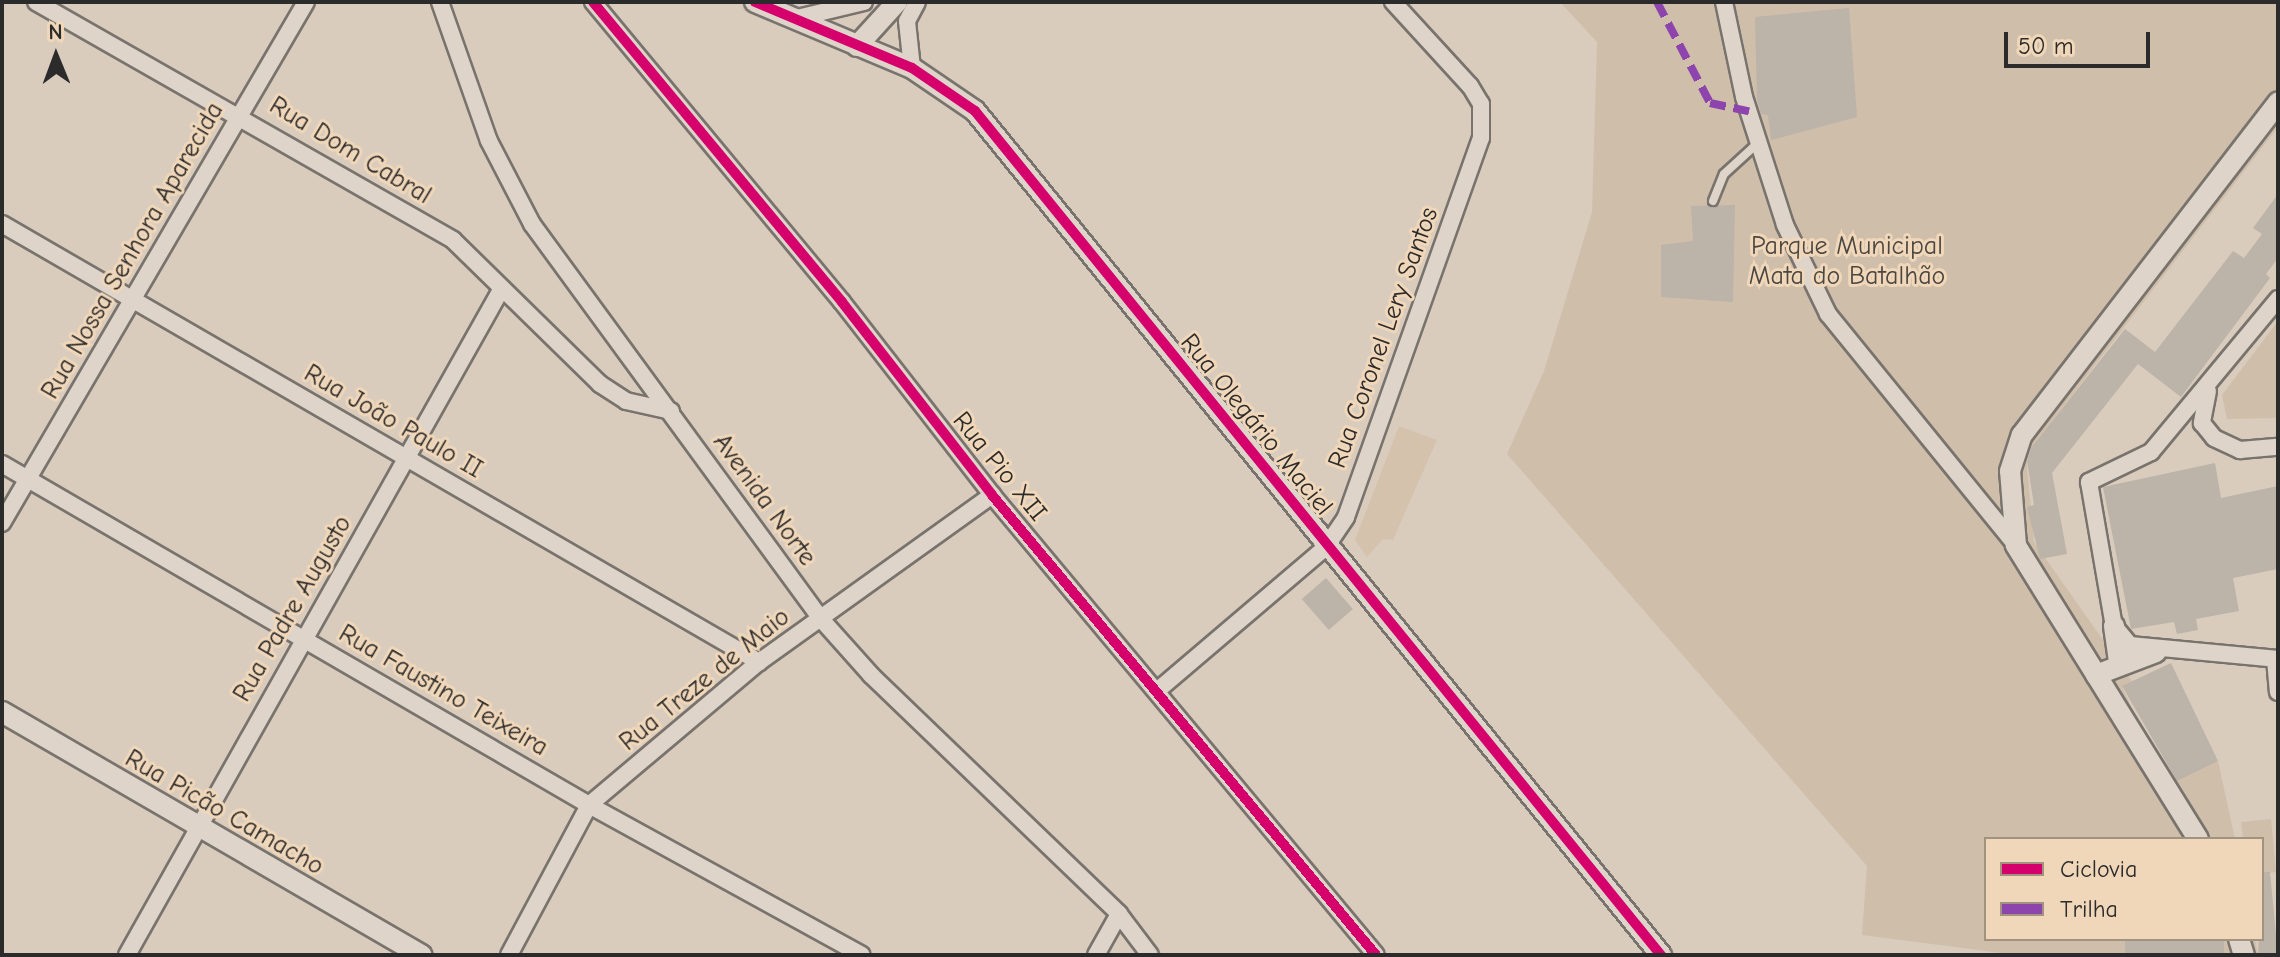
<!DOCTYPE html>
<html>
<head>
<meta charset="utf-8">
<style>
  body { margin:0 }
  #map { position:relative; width:2280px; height:957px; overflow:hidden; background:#d9ccbd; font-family:"Comic Neue",sans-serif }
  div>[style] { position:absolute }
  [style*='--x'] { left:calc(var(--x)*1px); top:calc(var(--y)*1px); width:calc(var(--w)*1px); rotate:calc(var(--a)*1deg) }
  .built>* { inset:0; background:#d4c2ad }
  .green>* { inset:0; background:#cfbeaa }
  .building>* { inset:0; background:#bcb3a9; transform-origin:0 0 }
  .roads { filter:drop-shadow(2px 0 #79736d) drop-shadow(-2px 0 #79736d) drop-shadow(0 2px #79736d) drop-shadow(0 -2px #79736d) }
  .service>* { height:8px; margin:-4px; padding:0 4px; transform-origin:4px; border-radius:4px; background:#ded4c9 }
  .minor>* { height:16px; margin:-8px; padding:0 8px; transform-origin:8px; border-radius:8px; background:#ded4c9 }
  .tertiary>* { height:20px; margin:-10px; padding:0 10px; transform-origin:10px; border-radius:10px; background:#ded4c9 }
  .quiet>* { height:8px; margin-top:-4px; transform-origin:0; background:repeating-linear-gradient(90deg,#8e44ad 0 16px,transparent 0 24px) }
  .cycleway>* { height:10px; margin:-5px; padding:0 5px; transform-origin:5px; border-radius:5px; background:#d6006c }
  span { translate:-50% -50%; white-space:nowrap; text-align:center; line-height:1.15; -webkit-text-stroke:6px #f1d7b9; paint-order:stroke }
  .street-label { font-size:26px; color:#2b2b2b }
  .park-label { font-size:26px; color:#4a4641 }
  .frame { position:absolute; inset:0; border:4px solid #2b2b2b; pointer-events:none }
  .legend { position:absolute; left:1984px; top:837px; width:280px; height:104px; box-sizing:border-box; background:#f1d7b9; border:2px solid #a29280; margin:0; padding:10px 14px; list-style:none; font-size:24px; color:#2b2b2b }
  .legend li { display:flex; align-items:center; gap:16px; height:40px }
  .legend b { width:40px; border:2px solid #a29280 }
  .north { position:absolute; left:16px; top:16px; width:80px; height:80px; -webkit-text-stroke:6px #f1d7b9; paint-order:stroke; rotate:359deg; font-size:22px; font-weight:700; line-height:32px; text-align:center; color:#2b2b2b }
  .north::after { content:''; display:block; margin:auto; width:28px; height:36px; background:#2b2b2b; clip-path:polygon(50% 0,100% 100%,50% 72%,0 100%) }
  .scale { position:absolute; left:2004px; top:32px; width:146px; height:36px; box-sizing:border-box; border:4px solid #2b2b2b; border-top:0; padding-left:10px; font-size:24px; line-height:28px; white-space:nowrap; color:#2b2b2b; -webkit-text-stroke:6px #f1d7b9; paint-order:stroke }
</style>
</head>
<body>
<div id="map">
  <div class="built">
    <div style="clip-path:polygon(1399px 426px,1437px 440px,1393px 540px,1383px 539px,1367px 557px,1355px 540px)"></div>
  </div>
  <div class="green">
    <div style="clip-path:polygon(1560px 2px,2278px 2px,2278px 127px,2026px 455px,2034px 542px,2132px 681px,2122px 687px,2169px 784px,2218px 761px,2235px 839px,1986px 839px,1986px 939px,2255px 939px,2258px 955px,2017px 955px,1862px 935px,1867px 866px,1507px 454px,1544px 371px,1592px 212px,1597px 42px)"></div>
    <div style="clip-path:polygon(2278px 321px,2278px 418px,2227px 419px,2222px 395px)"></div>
    <div style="clip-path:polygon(2271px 819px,2276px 872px,2262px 874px,2262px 839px,2243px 839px,2241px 822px)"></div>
  </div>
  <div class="building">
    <div style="clip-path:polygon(1849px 8px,1857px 117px,1771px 140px,1768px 115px,1761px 114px,1757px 100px,1755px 17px)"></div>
    <div style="clip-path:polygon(2278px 194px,2278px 258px,2266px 274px,2270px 278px,2181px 397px,2138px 364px,2052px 473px,2067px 554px,2040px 559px,2027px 507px,2034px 505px,2027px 461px,2031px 448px,2125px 329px,2155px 352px,2233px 251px,2244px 258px,2262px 234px,2253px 228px)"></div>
    <div style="clip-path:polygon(1735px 205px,1733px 302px,1661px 297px,1661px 245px,1693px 241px,1691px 206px)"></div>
    <div style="clip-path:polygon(2215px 463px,2221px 498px,2278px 486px,2278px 569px,2233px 578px,2239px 611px,2196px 619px,2198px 630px,2177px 634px,2174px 622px,2131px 629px,2103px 487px)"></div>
    <div style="left:1326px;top:578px;width:41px;height:32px;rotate:49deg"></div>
    <div style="clip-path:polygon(2171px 663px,2218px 761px,2177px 781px,2122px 686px)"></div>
    <div style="clip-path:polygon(2262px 872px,2270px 872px,2278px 955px,2258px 955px)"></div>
    <div style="left:2125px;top:939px;width:99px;height:16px"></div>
  </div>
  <div class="roads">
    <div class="service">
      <div style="--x:1713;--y:201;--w:29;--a:-68"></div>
      <div style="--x:1724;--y:174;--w:47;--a:-42.4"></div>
    </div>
    <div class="minor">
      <div style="--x:36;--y:2;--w:480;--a:29.7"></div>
      <div style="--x:453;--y:240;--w:206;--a:44.4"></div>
      <div style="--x:600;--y:384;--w:31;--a:33"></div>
      <div style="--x:626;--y:401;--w:46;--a:12.5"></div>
      <div style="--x:440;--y:2;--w:147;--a:70.6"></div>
      <div style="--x:489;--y:141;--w:93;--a:62.6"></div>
      <div style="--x:532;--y:224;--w:489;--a:53.8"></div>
      <div style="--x:821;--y:619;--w:75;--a:48.2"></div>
      <div style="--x:871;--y:675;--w:344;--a:43.9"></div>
      <div style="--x:1119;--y:914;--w:51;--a:52.9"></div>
      <div style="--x:593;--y:2;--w:390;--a:50.3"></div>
      <div style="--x:842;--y:302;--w:244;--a:52.1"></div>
      <div style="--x:992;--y:495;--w:599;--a:50.15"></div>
      <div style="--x:1724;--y:2;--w:97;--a:78.1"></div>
      <div style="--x:1744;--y:97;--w:134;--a:72.2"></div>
      <div style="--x:1785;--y:225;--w:99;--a:64.2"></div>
      <div style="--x:1828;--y:314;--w:298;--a:50.9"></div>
      <div style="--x:793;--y:19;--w:73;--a:-13.5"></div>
      <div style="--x:912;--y:68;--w:47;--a:-96.1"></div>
      <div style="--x:907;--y:21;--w:21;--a:-62"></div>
      <div style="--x:2;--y:224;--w:875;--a:30.05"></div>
      <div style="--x:2278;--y:299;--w:199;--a:129.7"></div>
      <div style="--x:2151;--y:452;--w:69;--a:154.2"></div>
      <div style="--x:2089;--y:482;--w:146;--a:80.2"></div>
      <div style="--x:2114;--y:626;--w:25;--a:50"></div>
      <div style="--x:2130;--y:645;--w:149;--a:5.4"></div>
      <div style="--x:2208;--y:391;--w:33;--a:101"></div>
      <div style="--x:2202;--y:423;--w:19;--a:51"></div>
      <div style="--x:2214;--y:438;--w:29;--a:25"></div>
      <div style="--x:2240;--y:450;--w:38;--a:-5"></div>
      <div style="--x:2;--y:464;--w:679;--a:30.15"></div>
      <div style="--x:589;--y:805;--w:311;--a:28.8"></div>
      <div style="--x:2;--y:523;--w:603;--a:-59.74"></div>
      <div style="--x:2275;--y:659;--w:33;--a:85"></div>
      <div style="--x:1158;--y:690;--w:221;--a:-40.4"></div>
      <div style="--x:1326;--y:547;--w:36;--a:-56"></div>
      <div style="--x:1346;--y:517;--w:402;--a:-70.4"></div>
      <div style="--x:1481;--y:138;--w:34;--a:-90"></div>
      <div style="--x:1481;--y:104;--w:21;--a:-121"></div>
      <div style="--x:1470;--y:86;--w:114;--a:-132.5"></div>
      <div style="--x:127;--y:955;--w:765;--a:-60.65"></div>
      <div style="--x:509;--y:955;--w:170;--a:-61.9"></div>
      <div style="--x:589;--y:805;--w:222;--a:-40.1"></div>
      <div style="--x:759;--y:662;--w:287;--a:-35.6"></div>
      <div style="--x:1096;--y:955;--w:47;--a:-60.7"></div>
    </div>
    <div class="tertiary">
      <div style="--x:755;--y:2;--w:170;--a:22.8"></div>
      <div style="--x:912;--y:68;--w:76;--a:34.3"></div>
      <div style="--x:975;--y:111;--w:1088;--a:50.9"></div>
      <div style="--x:857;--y:46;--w:59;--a:-47.7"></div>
      <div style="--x:2114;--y:626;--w:37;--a:82"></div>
      <div style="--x:2096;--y:675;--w:64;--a:-21"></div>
      <div style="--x:2;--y:712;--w:485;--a:30.1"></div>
      <div style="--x:2198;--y:839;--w:346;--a:-121.8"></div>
      <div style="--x:2016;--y:545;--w:74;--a:-94.6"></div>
      <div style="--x:2010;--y:471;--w:38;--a:-72"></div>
      <div style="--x:2022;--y:435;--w:420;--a:-52.4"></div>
      <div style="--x:2239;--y:939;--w:17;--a:73"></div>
    </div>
  </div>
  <div class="quiet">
    <div style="--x:1657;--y:2;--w:114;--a:62.3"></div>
    <div style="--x:1710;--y:103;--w:40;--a:12"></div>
  </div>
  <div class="cycleway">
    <div style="--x:593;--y:2;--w:390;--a:50.3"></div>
    <div style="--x:842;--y:302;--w:244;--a:52.1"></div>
    <div style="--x:992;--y:495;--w:599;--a:50.15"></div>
    <div style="--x:755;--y:2;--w:170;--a:22.8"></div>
    <div style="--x:912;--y:68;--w:76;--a:34.3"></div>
    <div style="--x:975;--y:111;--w:1088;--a:50.9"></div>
  </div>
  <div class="street-label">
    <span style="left:350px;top:151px;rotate:31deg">Rua Dom Cabral</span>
    <span style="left:133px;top:251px;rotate:-60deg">Rua Nossa Senhora Aparecida</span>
    <span style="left:1384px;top:338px;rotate:-70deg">Rua Coronel Lery Santos</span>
    <span style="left:393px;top:422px;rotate:30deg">Rua João Paulo II</span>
    <span style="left:1256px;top:425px;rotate:51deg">Rua Olegário Maciel</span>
    <span style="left:999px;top:467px;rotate:51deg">Rua Pio XII</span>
    <span style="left:764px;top:500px;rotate:54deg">Avenida Norte</span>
    <span style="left:293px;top:609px;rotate:-60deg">Rua Padre Augusto</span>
    <span style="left:705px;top:680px;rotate:-39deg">Rua Treze de Maio</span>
    <span style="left:443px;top:691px;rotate:30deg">Rua Faustino Teixeira</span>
    <span style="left:224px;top:813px;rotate:30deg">Rua Picão Camacho</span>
  </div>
  <div class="park-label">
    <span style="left:1847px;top:262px">Parque Municipal<br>Mata do Batalhão</span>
  </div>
  <div class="frame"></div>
  <ul class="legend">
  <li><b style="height:10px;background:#d6006c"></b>Ciclovia</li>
  <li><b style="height:10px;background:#8e44ad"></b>Trilha</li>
  </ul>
  <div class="north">N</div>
  <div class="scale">50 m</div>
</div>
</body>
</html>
